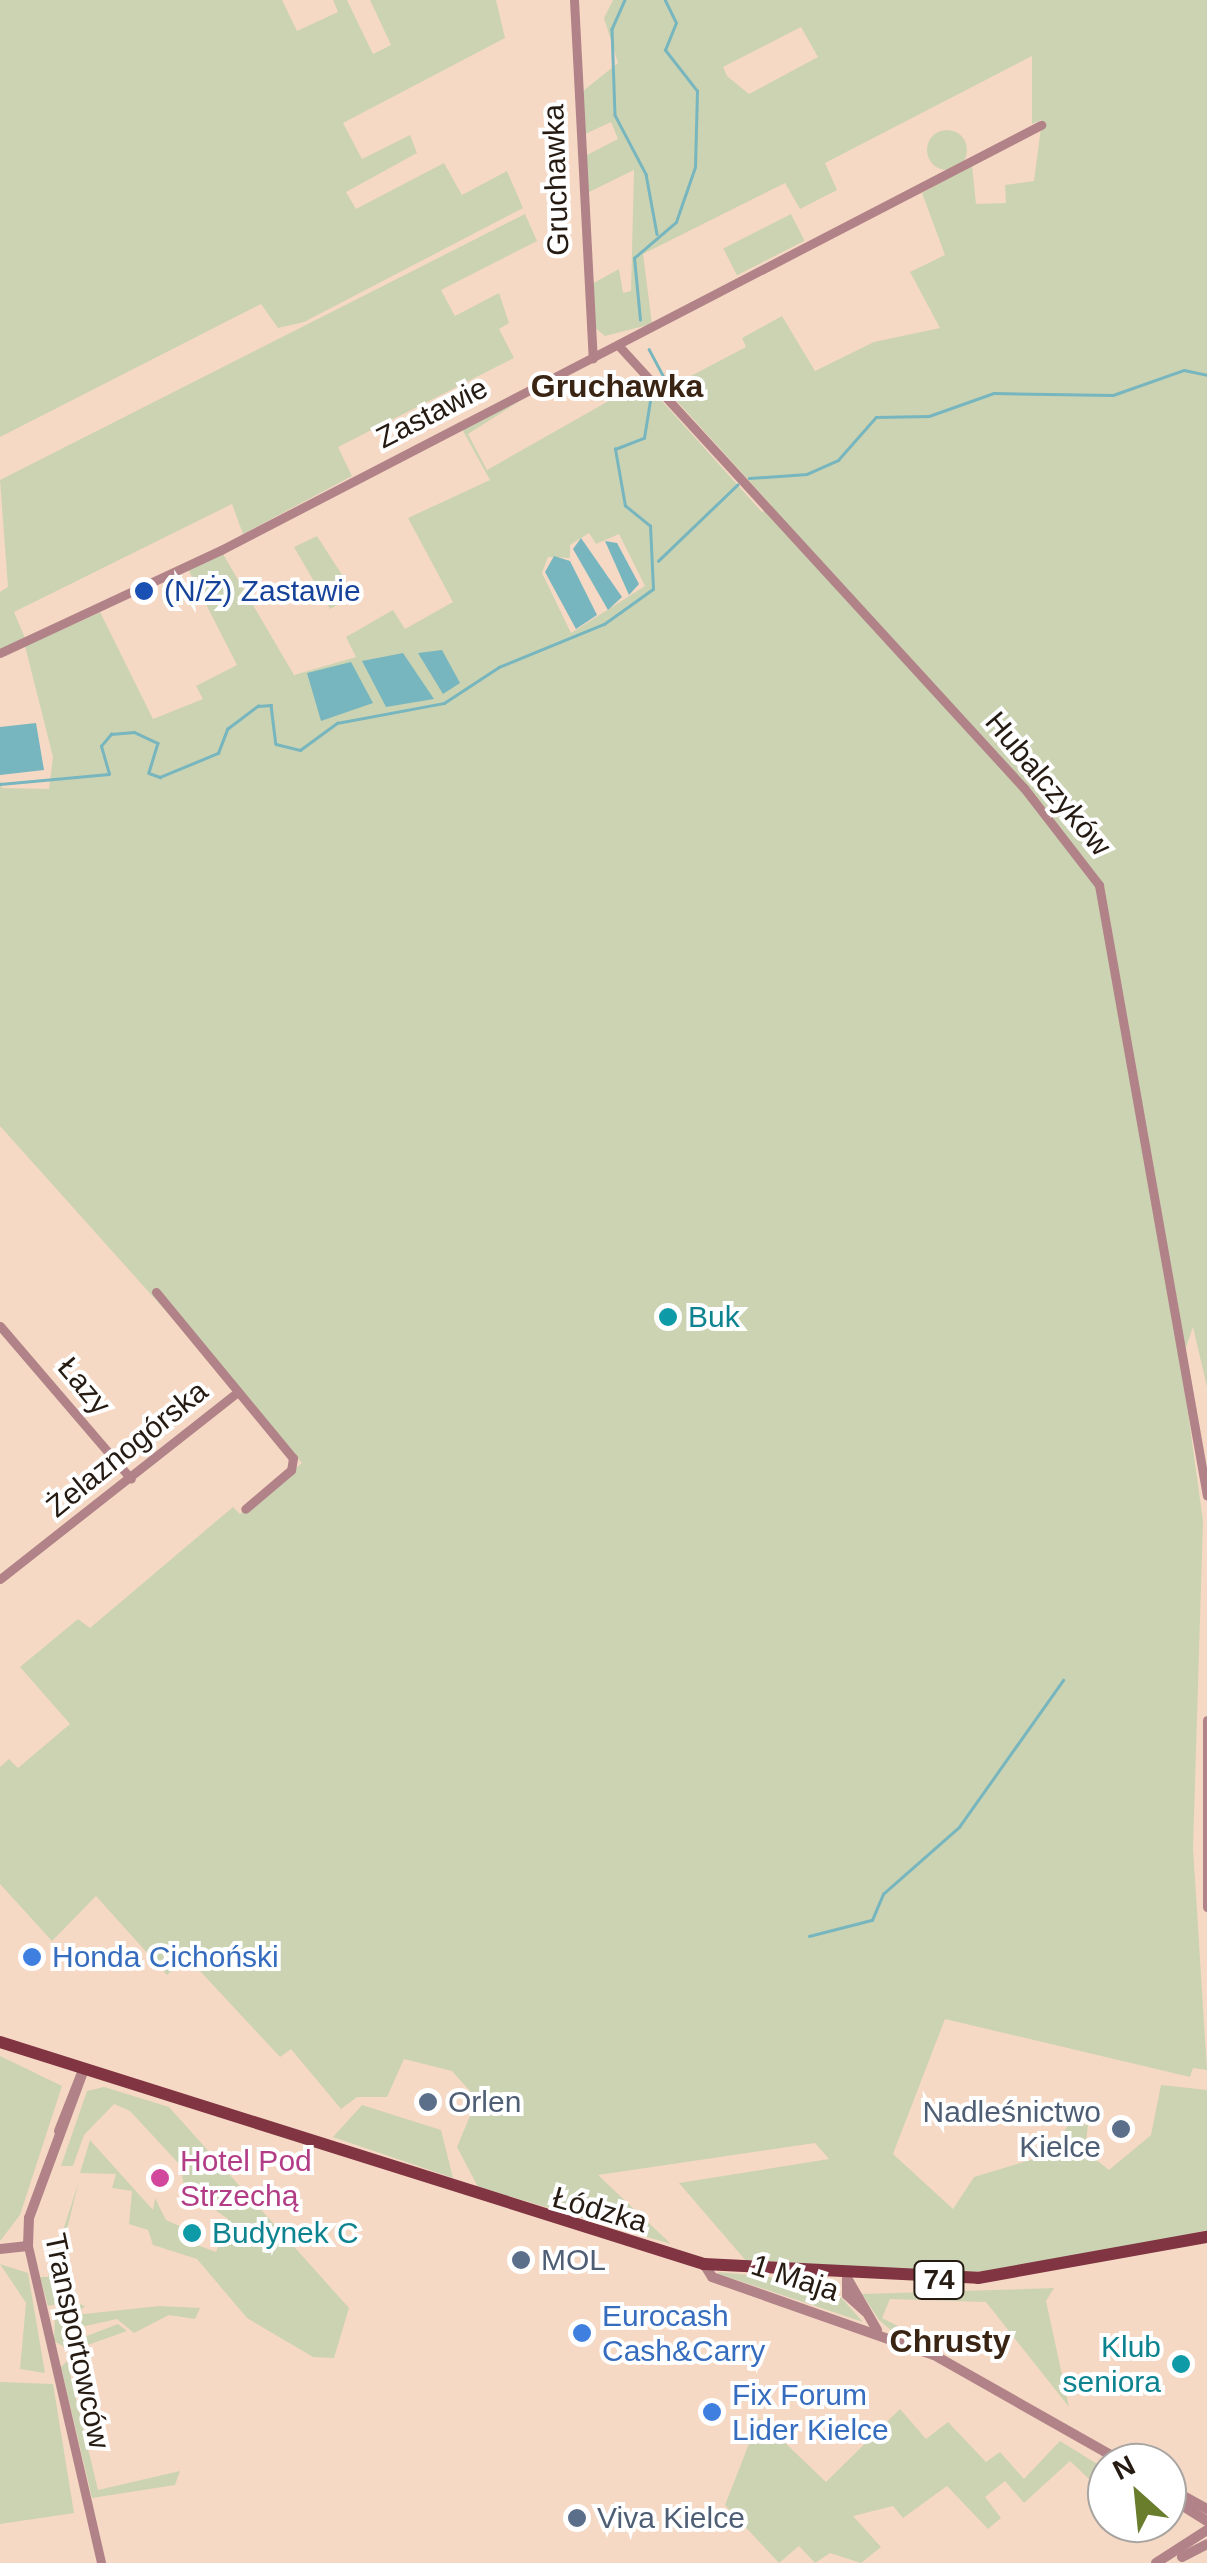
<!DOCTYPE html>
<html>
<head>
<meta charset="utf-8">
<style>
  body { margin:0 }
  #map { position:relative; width:1207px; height:2563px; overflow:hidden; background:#f6d9c4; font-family:Helvetica,sans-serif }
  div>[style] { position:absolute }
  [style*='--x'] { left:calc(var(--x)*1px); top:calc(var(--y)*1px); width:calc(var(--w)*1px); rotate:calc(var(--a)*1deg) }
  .green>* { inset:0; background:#ccd3b2; transform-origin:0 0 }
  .round { border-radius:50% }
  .water>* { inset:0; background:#77b6be }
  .stream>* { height:2.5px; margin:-1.25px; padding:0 1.25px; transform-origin:1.25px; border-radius:1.25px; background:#77b6be }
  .minor>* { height:9px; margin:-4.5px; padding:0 4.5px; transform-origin:4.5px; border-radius:4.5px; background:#b18388 }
  .tertiary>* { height:10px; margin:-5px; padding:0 5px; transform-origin:5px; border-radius:5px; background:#b18388 }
  .primary>* { height:12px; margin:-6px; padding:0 6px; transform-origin:6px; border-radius:6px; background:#813442 }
  .dots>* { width:28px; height:28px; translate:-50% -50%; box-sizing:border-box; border:5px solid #fff; border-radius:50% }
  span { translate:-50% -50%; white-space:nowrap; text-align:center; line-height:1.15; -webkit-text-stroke:8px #fff; paint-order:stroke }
  .shield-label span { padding:2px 8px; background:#fff; border:2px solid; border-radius:8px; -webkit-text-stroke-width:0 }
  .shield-label { font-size:28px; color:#251b13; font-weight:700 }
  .street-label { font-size:30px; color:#251b13 }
  .transit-label { font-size:30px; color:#164399 }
  .left { translate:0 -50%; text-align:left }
  .culture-label { font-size:30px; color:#0d838f }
  .right { translate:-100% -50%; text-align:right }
  .shop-label { font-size:30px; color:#366cbe }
  .service-label { font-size:30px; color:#4e5e75 }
  .hotel-label { font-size:30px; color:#b23c85 }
  .neighbourhood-label { font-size:32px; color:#3a2514; font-weight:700 }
  .north { position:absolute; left:1087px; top:2443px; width:100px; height:100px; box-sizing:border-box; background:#fff; border:2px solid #a8a4a1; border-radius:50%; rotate:333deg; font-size:28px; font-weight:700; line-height:40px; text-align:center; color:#251b13 }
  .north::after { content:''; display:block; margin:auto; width:35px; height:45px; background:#6a7d2d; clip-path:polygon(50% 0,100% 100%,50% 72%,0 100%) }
</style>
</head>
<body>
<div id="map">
  <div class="green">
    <div style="clip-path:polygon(0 0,282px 0,297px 31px,338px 12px,333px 0,347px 0,373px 54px,391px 45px,370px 0,496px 0,505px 38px,343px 123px,362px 159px,410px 135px,417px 153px,346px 192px,356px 209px,444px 163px,462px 195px,507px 171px,523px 208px,304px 322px,278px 328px,261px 304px,0 437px)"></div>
    <div style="clip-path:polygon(evenodd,613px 0,1207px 0,1207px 1387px,1193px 1327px,1181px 1362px,1203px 1521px,1193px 1848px,1207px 2070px,1193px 2068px,1190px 2077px,945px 2019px,893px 2154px,953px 2209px,974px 2177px,1047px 2155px,1070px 2123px,1088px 2125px,1085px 2151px,1109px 2170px,1151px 2135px,1161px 2085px,1207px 2090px,1207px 2230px,1050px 2267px,956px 2273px,747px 2262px,679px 2183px,829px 2159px,815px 2143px,598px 2175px,671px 2244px,478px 2187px,457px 2147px,477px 2099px,452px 2071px,404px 2059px,387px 2097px,357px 2097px,341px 2109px,291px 2049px,280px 2057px,187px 1957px,167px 1975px,96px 1896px,52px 1941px,0 1884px,0 1767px,9px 1759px,18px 1768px,70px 1724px,20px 1667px,78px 1619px,90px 1628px,233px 1507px,240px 1514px,302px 1463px,0 1126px,0 780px,2px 788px,49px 789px,53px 757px,25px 646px,100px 612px,153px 719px,203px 699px,196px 686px,237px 665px,188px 569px,223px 554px,294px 675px,356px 657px,346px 637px,393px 610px,405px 629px,453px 602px,408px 518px,490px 480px,462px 429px,540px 388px,468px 434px,487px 470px,644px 381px,762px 512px,771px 505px,666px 389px,746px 347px,742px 338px,782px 316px,815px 371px,874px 342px,940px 328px,910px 272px,945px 255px,922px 193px,972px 165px,976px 204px,1006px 203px,1005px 185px,1034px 181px,1042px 120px,1032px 124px,1032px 56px,825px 163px,837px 190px,800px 209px,785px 183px,643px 254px,652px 324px,605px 336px,593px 326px,590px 285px,619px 269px,623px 293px,631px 291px,634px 170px,587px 193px,585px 156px,618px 139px,611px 122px,583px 135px,583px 91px,618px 63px,604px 18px,613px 0,801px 27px,818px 57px,749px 94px,727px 76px,723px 67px,801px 27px,613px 0,589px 533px,596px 544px,619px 534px,645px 586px,571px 633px,542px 573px,548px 557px,570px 558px,570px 545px,589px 533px)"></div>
    <div class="round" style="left:927px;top:130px;width:40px;height:40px"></div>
    <div style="clip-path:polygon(525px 214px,537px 241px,441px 290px,455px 316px,499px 293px,509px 323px,499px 329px,514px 358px,338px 447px,352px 476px,243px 534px,232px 504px,14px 612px,25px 638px,0 650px,0 592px,8px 587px,0 480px)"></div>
    <div style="left:791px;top:214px;width:30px;height:76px;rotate:63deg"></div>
    <div style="clip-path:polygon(317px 536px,355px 595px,330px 609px,294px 547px)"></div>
    <div style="clip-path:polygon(0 2056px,62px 2086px,20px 2215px,0 2241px)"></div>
    <div style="clip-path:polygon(104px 2087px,169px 2107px,349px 2308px,334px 2358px,313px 2357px,247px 2318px,197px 2259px,153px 2245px,148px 2230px,129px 2224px,132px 2191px,112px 2188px,116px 2174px,80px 2173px,90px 2140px,153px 2210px,155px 2198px,166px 2220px,184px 2228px,184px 2240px,216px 2252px,228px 2219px,184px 2188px,181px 2166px,130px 2111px,114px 2104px,84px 2135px,73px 2166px,61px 2166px,87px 2091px)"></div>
    <div style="clip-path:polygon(362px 2105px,441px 2130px,453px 2178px,333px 2137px)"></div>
    <div style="clip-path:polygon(79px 2181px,55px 2277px,57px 2296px,85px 2306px,79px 2312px,67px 2302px,48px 2306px,40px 2277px,48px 2277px)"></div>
    <div style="clip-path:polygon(0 2264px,28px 2273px,45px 2373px,20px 2369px,26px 2303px)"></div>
    <div style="clip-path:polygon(718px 2272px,828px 2283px,863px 2322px,719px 2274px)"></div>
    <div style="clip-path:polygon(1054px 2288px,1046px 2301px,1069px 2407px,986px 2302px,890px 2299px,882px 2318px,902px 2328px,893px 2332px,879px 2320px,862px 2294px)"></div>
    <div style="clip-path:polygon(160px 2306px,200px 2308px,195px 2319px,169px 2315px,134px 2333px,117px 2319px,63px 2331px,66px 2344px,118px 2324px,127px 2331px,71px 2351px,54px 2341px,55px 2317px)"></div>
    <div style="clip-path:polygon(67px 2361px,98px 2490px,180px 2471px,175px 2485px,92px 2498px,61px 2367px)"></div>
    <div style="clip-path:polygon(0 2382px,53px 2384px,74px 2513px,0 2524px)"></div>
    <div style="clip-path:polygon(900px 2409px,926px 2439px,948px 2422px,986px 2462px,1000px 2452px,1024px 2479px,1060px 2441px,1107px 2470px,1107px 2496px,1070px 2461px,1024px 2503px,1005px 2481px,985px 2497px,1001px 2518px,988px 2529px,947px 2486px,903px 2518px,893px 2506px,853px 2516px,881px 2547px,861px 2563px,830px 2553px,815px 2563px,799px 2546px,779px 2563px,725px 2505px,759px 2418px,826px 2482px)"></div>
  </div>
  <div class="water">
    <div style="clip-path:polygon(581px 538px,622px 597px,608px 610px,573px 549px)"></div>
    <div style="clip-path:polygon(605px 541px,617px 543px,639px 584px,629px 595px)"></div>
    <div style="clip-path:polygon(554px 556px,570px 561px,597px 615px,576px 629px,545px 572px)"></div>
    <div style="clip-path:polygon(442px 650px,460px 683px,443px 694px,418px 653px)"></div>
    <div style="clip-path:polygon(403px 653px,434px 699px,386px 707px,362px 661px)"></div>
    <div style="clip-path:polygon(351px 662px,373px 703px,321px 721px,307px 673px)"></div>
    <div style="clip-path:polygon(36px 723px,44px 770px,0 775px,0 727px)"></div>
  </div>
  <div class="stream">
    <div style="--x:625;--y:0;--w:32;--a:114"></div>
    <div style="--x:612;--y:29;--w:86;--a:88"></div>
    <div style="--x:615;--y:115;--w:67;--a:62.3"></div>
    <div style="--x:646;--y:174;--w:61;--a:79.6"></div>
    <div style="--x:640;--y:320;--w:62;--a:-95.5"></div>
    <div style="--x:634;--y:258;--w:55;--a:-40.6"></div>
    <div style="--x:676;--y:222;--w:58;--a:-70.9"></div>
    <div style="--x:695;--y:167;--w:76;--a:-88.5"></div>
    <div style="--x:697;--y:91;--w:52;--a:-128"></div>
    <div style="--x:665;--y:50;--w:29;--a:-68"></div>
    <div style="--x:676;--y:23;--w:25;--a:-116"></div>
    <div style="--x:649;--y:349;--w:38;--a:62"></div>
    <div style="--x:749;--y:478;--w:58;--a:-3.9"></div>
    <div style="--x:807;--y:474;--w:34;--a:-24"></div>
    <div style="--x:838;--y:460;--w:57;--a:-48.5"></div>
    <div style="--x:876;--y:417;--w:53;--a:-1.1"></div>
    <div style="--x:929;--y:416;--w:69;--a:-19.5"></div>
    <div style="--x:994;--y:393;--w:119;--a:1"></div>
    <div style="--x:1113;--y:395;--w:75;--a:-19.4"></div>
    <div style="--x:1184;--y:370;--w:24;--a:12"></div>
    <div style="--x:658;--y:561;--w:110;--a:-43.9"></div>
    <div style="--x:0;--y:784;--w:109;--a:-5.2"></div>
    <div style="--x:109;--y:774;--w:29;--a:-106"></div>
    <div style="--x:101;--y:746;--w:16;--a:-50"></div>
    <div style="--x:111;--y:734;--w:23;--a:-5"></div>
    <div style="--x:134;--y:732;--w:26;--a:25"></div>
    <div style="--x:158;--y:743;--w:31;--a:107"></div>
    <div style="--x:149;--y:773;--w:12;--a:20"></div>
    <div style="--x:160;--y:777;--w:63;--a:-22.5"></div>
    <div style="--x:218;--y:753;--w:26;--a:-69"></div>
    <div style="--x:227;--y:729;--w:39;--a:-37"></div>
    <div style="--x:258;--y:706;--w:13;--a:-4"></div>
    <div style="--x:271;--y:705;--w:39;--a:83"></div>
    <div style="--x:276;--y:744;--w:25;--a:14"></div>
    <div style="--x:300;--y:750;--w:46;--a:-36.1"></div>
    <div style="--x:337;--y:723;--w:109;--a:-10.6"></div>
    <div style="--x:444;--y:703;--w:66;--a:-33.2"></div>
    <div style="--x:499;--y:667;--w:113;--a:-22.3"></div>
    <div style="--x:604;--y:624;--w:60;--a:-35.5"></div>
    <div style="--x:653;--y:589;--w:63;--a:-92.7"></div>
    <div style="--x:650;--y:526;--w:32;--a:-141"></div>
    <div style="--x:625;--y:506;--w:58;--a:-100"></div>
    <div style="--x:615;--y:449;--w:31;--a:-21"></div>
    <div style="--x:644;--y:438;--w:44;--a:-80.8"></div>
    <div style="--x:809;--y:1936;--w:65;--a:-14.3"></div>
    <div style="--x:872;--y:1920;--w:28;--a:-67"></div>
    <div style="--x:883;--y:1894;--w:101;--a:-41.4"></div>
    <div style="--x:959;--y:1827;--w:180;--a:-54.7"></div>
  </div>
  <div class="minor">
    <div style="--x:574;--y:0;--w:359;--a:87"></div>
    <div style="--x:618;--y:345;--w:601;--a:47.5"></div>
    <div style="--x:1024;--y:788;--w:123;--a:52.3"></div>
    <div style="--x:1099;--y:885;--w:620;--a:79.98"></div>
    <div style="--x:0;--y:653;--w:244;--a:-25"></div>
    <div style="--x:221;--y:550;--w:924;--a:-27.4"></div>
    <div style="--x:156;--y:1292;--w:215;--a:50.5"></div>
    <div style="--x:293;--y:1458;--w:12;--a:99"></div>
    <div style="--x:291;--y:1470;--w:60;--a:139.7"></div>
    <div style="--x:0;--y:1326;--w:201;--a:49.4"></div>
    <div style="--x:0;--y:1579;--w:300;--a:-38.2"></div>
    <div style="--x:1207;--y:1720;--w:187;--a:90"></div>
    <div style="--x:28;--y:2246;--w:325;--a:77"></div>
  </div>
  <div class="tertiary">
    <div style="--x:59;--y:2131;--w:66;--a:-68.5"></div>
    <div style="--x:0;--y:2249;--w:28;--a:-6"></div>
    <div style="--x:28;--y:2246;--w:28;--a:-88"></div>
    <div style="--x:29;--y:2218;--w:159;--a:-69.7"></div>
    <div style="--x:704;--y:2264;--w:15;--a:58"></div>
    <div style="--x:712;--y:2277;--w:235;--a:19.4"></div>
    <div style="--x:934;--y:2355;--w:219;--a:29.5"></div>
    <div style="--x:847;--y:2278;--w:60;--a:60"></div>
    <div style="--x:847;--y:2278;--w:17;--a:90"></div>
    <div style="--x:847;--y:2295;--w:25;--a:42"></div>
    <div style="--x:1167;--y:2487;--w:46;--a:28.8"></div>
    <div style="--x:1167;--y:2496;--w:47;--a:32"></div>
    <div style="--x:1182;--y:2557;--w:28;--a:-27"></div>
    <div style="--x:1156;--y:2563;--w:61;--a:-32.9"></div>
  </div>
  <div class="primary">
    <div style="--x:0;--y:2042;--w:738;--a:17.5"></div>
    <div style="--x:704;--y:2264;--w:274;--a:2.9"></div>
    <div style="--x:978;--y:2278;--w:233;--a:-10.2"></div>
  </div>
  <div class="dots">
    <div style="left:144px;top:591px;background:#1a4fb4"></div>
    <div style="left:668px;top:1317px;background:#0f9aa8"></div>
    <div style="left:32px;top:1957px;background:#3f7fe0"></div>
    <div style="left:428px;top:2102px;background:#5c6f8a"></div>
    <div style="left:1121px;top:2129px;background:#5c6f8a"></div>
    <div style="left:160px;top:2178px;background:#d1479c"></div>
    <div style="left:192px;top:2233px;background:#0f9aa8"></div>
    <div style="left:521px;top:2260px;background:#5c6f8a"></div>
    <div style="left:582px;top:2333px;background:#3f7fe0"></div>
    <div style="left:1181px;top:2364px;background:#0f9aa8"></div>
    <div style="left:712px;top:2412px;background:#3f7fe0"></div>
    <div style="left:577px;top:2518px;background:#5c6f8a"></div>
  </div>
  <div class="shield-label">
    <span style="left:939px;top:2280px">74</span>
  </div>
  <div class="street-label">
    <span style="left:556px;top:180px;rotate:-92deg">Gruchawka</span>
    <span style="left:432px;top:413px;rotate:-27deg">Zastawie</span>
    <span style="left:1048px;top:784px;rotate:50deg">Hubalczyków</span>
    <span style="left:84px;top:1386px;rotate:50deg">Łazy</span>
    <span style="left:127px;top:1449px;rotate:-39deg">Żelaznogórska</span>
    <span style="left:600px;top:2210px;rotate:16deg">Łódzka</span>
    <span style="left:795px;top:2278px;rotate:18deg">1 Maja</span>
    <span style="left:77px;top:2341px;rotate:78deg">Transportowców</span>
  </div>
  <div class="transit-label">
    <span class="left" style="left:164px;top:591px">(N/Ż) Zastawie</span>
  </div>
  <div class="culture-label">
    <span class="left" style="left:688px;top:1317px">Buk</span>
    <span class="left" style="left:212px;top:2233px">Budynek C</span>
    <span class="right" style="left:1161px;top:2364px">Klub<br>seniora</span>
  </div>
  <div class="shop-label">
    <span class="left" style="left:52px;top:1957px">Honda Cichoński</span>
    <span class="left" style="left:602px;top:2333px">Eurocash<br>Cash&amp;Carry</span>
    <span class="left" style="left:732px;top:2412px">Fix Forum<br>Lider Kielce</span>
  </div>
  <div class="service-label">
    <span class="left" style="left:448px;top:2102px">Orlen</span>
    <span class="right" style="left:1101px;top:2129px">Nadleśnictwo<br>Kielce</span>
    <span class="left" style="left:541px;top:2260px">MOL</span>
    <span class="left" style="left:597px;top:2518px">Viva Kielce</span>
  </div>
  <div class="hotel-label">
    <span class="left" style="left:180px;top:2178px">Hotel Pod<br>Strzechą</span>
  </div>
  <div class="neighbourhood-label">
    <span style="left:617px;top:386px">Gruchawka</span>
    <span style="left:950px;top:2341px">Chrusty</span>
  </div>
  <div class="north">N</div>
</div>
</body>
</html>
